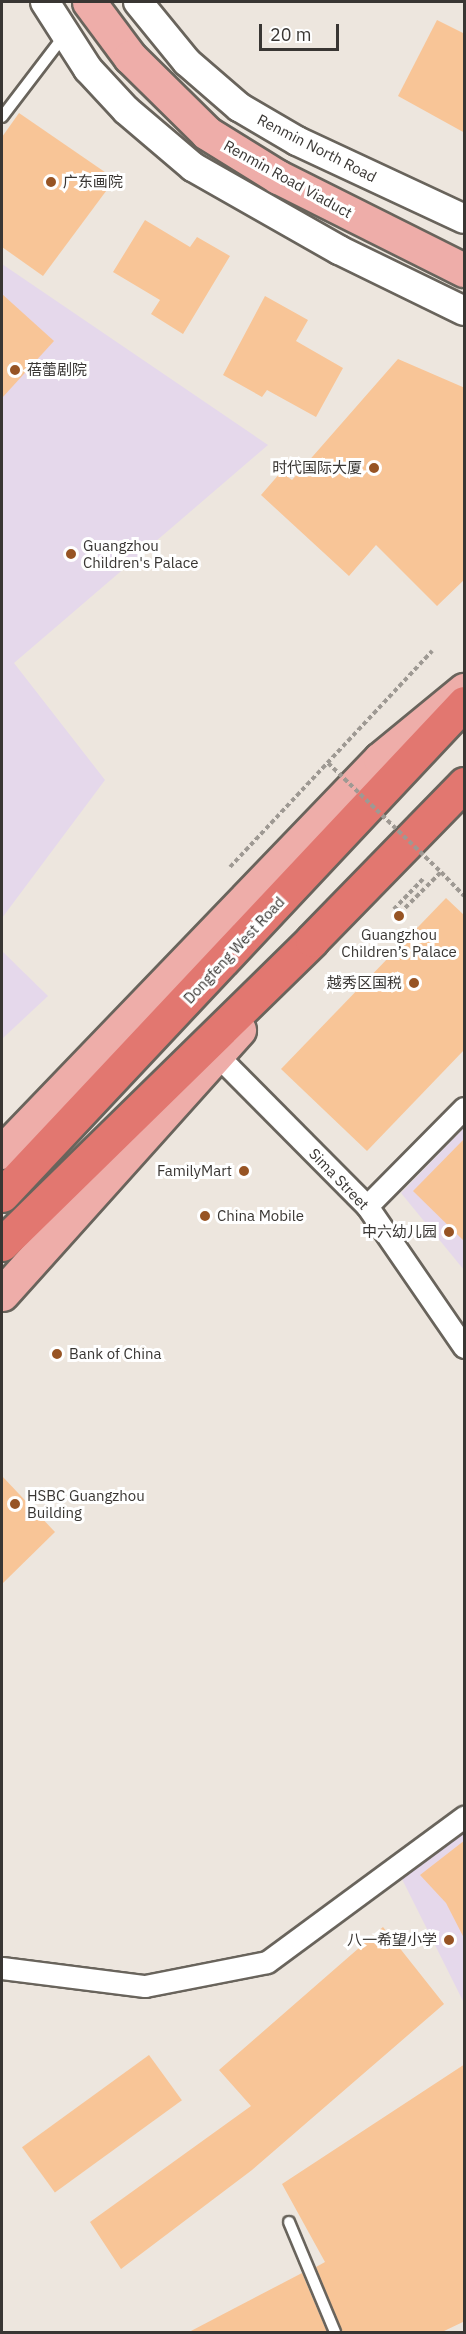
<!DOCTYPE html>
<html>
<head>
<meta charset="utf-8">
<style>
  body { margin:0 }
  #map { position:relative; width:466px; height:2334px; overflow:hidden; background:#ede6de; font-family:"IBM Plex Sans","Noto Sans SC",sans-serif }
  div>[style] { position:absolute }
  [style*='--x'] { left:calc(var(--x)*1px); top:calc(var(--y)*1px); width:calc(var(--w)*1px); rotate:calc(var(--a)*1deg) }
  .education>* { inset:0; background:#e5d8eb }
  .building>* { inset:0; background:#f8c597; transform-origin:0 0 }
  .path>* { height:4px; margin-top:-2px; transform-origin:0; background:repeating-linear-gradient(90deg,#9e9993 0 4.5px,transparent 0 7.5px) }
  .roads { filter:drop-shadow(2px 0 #69645c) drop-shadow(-2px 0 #69645c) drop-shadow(0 2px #69645c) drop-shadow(0 -2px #69645c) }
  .lane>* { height:10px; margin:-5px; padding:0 5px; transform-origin:5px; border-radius:5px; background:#fff }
  .street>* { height:21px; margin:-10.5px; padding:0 10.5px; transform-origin:10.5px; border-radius:10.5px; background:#fff }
  .secondary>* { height:28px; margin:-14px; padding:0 14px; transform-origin:14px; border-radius:14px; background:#fff }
  .primary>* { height:33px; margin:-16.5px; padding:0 16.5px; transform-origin:16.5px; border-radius:16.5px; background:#eeada9 }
  .highway>* { height:33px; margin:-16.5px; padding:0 16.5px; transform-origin:16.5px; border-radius:16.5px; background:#e27770 }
  .path-bridge>* { height:4px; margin-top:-2px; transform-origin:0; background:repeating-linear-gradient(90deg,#9e9993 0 4.5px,transparent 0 7.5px) }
  .dots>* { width:16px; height:16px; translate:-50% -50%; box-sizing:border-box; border:3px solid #fff; border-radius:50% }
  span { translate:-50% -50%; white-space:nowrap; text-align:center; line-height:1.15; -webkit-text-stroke:6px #fff; paint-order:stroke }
  .street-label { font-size:15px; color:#393633 }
  .poi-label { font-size:15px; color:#393633 }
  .left { translate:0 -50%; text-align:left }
  .right { translate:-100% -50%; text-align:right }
  .frame { position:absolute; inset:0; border:3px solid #393633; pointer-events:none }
  .scale { position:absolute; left:259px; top:24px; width:80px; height:27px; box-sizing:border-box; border:3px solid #393633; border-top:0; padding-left:8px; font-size:18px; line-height:21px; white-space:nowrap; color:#393633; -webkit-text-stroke:4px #fff; paint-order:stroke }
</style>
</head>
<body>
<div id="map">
  <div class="education">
    <div style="clip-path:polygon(2px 264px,268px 445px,14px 663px,105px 780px,2px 918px)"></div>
    <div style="clip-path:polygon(2px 951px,48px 996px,2px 1039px)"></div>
    <div style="clip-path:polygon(464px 1128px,464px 1270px,401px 1193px)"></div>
    <div style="clip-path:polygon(464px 1829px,464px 2003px,401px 1877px)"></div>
  </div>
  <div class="building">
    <div style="clip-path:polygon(437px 20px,465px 34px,465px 133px,398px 96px)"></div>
    <div style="clip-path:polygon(19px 113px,115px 179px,43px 276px,2px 247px,2px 137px)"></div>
    <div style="clip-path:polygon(145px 220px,190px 247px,197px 237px,230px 256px,183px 334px,151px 314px,160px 300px,113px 272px)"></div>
    <div style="clip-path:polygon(2px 294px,54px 341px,2px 398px)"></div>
    <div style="clip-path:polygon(265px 296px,308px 320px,296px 341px,343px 368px,316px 417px,267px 390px,262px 397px,223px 375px)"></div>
    <div style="clip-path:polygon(398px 359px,465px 388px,465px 579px,437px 606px,376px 545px,349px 576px,261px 495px,281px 472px,292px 480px)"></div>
    <div style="clip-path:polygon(446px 898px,465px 916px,465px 1049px,367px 1151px,281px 1069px)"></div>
    <div style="clip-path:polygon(465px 1138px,465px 1242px,413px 1191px)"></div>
    <div style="clip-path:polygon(2px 1476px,55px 1532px,2px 1584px)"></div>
    <div style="clip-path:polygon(465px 1840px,465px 1940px,446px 1903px,420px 1875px)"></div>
    <div style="clip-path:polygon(383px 1927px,444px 2004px,252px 2170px,121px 2269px,90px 2222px,251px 2106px,219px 2070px)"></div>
    <div style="left:149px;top:2055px;width:56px;height:157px;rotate:54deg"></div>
    <div style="clip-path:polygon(465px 2064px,465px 2321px,442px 2332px,342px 2332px,316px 2267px,325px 2262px,282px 2184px)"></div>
    <div style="clip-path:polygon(302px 2273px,327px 2332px,189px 2332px)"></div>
  </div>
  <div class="path">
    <div style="--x:230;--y:867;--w:296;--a:-46.9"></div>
    <div style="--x:423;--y:879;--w:42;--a:134"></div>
    <div style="--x:394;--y:909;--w:7;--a:34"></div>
    <div style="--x:400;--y:913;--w:58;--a:-45"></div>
    <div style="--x:441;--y:872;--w:33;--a:46"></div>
  </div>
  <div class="roads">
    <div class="lane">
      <div style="--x:2;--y:117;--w:101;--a:-52.7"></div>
      <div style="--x:289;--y:2222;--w:119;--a:67.3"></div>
    </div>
    <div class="street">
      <div style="--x:217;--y:1055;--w:213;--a:45.2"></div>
      <div style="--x:367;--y:1206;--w:171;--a:55.5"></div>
      <div style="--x:367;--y:1206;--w:138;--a:-45.3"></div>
      <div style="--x:2;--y:1968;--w:144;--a:7.2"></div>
      <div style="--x:145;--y:1986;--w:124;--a:-11.1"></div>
      <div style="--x:267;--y:1962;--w:245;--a:-36.4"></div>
    </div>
    <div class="secondary">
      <div style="--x:45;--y:2;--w:80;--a:57.3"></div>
      <div style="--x:88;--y:69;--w:56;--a:47.2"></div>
      <div style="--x:126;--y:110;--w:88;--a:40.4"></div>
      <div style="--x:193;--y:167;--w:168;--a:29.6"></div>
      <div style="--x:339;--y:250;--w:139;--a:26"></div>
      <div style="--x:138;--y:2;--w:77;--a:50.8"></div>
      <div style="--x:187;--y:62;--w:69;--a:40.9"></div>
      <div style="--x:239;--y:107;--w:67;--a:30.4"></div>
      <div style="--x:297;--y:141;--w:184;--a:25"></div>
    </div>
    <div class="primary">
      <div style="--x:89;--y:2;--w:69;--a:53.3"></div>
      <div style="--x:130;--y:57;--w:108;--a:44.6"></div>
      <div style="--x:207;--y:133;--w:84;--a:31.8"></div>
      <div style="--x:278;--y:177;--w:208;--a:26.6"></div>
      <div style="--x:2;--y:1152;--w:545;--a:-46.11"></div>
      <div style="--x:380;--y:759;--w:109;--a:-39.4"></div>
      <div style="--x:2;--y:1294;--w:355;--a:-48.1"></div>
    </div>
    <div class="highway">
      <div style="--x:2;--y:1195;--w:675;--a:-46.8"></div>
      <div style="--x:2;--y:1244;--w:434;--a:-44.4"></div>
      <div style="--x:312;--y:940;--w:218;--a:-45.7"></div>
    </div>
  </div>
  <div class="path-bridge">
    <div style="--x:328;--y:763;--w:157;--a:44"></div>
  </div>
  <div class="dots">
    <div style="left:51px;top:182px;background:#975424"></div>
    <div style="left:15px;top:370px;background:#975424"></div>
    <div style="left:374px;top:468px;background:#975424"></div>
    <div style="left:71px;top:554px;background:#975424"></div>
    <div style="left:399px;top:916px;background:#975424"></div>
    <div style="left:414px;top:983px;background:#975424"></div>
    <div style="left:244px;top:1171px;background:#975424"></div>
    <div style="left:205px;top:1216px;background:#975424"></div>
    <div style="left:449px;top:1232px;background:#975424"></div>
    <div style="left:57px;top:1354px;background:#975424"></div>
    <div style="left:15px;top:1504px;background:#975424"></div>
    <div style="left:449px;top:1940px;background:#975424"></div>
  </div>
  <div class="street-label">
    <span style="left:317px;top:148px;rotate:27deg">Renmin North Road</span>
    <span style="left:288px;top:179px;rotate:29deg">Renmin Road Viaduct</span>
    <span style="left:234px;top:950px;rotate:-47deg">Dongfeng West Road</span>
    <span style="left:339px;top:1179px;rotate:46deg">Sima Street</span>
  </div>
  <div class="poi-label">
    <span class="left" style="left:63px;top:182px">广东画院</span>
    <span class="left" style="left:27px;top:370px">蓓蕾剧院</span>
    <span class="right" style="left:362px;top:468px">时代国际大厦</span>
    <span class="left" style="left:83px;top:554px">Guangzhou<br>Children's Palace</span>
    <span style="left:399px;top:943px">Guangzhou<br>Children’s Palace</span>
    <span class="right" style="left:402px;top:983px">越秀区国税</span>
    <span class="right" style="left:232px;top:1171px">FamilyMart</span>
    <span class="left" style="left:217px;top:1216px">China Mobile</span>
    <span class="right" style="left:437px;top:1232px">中六幼儿园</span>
    <span class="left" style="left:69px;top:1354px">Bank of China</span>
    <span class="left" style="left:27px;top:1504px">HSBC Guangzhou<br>Building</span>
    <span class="right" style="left:437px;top:1940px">八一希望小学</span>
  </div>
  <div class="frame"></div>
  <div class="scale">20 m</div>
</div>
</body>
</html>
